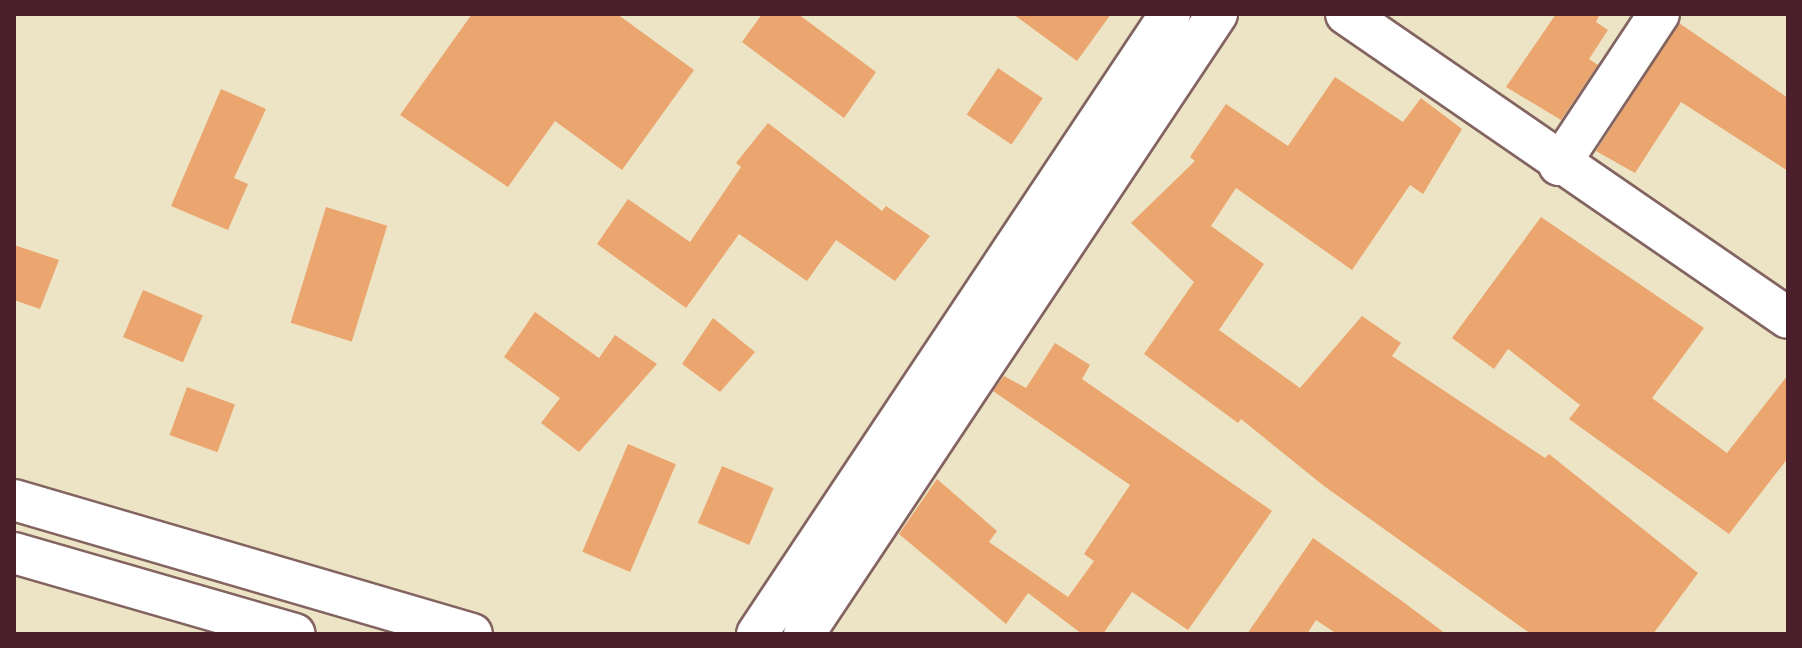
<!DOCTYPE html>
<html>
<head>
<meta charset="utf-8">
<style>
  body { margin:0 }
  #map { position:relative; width:1802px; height:648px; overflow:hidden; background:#ede4c5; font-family:Alegreya,serif }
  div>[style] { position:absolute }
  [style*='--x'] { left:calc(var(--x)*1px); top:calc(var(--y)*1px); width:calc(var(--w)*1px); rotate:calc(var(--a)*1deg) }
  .building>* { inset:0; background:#eba56e; transform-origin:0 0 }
  .roads { filter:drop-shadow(2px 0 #836461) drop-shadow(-2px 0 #836461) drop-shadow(0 2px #836461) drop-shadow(0 -2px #836461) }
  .minor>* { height:40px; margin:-20px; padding:0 20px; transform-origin:20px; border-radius:20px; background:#fff }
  span { translate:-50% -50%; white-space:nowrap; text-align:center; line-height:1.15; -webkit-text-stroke:6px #fdfcf7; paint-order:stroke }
  .frame { position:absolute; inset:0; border:16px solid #4a1f2b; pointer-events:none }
</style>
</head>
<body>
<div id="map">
  <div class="building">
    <div style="clip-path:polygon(472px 14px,617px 14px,694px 70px,622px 170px,555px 121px,508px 187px,400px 115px)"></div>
    <div style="clip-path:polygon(762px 14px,798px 14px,876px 72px,844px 118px,742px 42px)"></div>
    <div style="clip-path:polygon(1013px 14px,1111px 14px,1077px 61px)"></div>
    <div style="clip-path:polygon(1556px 14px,1600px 14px,1596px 22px,1608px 30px,1589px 59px,1598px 65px,1561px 120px,1506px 87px)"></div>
    <div style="clip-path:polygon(1679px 23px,1788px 98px,1788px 171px,1681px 102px,1635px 173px,1596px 151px)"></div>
    <div style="left:998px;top:68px;width:54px;height:56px;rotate:34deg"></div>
    <div style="clip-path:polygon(1335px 77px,1403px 122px,1421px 98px,1462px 129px,1423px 194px,1410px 185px,1352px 270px,1236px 188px,1211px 226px,1264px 264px,1219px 330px,1300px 388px,1362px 316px,1401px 343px,1392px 356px,1545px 458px,1549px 454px,1698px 573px,1653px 634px,1531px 634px,1324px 486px,1241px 419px,1238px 423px,1144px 354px,1194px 282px,1131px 223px,1195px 161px,1190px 157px,1226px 104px,1288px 146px)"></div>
    <div style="clip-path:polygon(221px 89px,266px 109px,234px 178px,248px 184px,228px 230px,171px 206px)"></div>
    <div style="clip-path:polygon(768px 123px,882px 211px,886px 206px,930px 236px,895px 281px,836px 240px,807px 281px,739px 234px,686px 308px,597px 244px,628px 199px,690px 242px,741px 167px,736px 163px)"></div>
    <div style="left:326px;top:207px;width:64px;height:121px;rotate:17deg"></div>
    <div style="clip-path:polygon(1541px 217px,1704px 328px,1652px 398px,1727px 453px,1788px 375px,1788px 458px,1729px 534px,1569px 419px,1580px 405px,1508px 349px,1494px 369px,1452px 338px)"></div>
    <div style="clip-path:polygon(14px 245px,59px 260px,40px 309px,14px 300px)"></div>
    <div style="left:143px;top:290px;width:65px;height:51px;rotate:23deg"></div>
    <div style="clip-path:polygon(535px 312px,599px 358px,615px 335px,657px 364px,579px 452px,541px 423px,560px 398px,504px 357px)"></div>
    <div style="clip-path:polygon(713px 318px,755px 352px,720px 392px,682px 364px)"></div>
    <div style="clip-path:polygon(1055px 343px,1090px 365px,1082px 379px,1272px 511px,1188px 630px,1132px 592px,1103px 634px,1082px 634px,1028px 593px,1006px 624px,899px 534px,937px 479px,997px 531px,989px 542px,1068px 597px,1094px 561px,1084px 554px,1130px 485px,993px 391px,1004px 376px,1026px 388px)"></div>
    <div style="left:187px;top:387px;width:51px;height:51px;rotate:20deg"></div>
    <div style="left:628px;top:444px;width:52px;height:117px;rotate:23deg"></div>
    <div style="left:722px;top:466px;width:56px;height:62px;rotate:23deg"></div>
    <div style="clip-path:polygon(1313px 538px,1402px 601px,1446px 634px,1337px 634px,1316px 620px,1307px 634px,1247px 634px)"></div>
  </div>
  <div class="roads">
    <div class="minor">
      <div style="--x:1346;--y:14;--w:536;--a:34.52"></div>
      <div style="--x:1559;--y:165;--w:181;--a:-56.5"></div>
      <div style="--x:14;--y:500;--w:477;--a:16.3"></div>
      <div style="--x:14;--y:553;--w:292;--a:16.1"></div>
      <div style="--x:757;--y:634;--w:745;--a:-56.33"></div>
      <div style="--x:804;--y:634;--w:745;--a:-56.33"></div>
    </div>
  </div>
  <div class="frame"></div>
</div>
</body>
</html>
